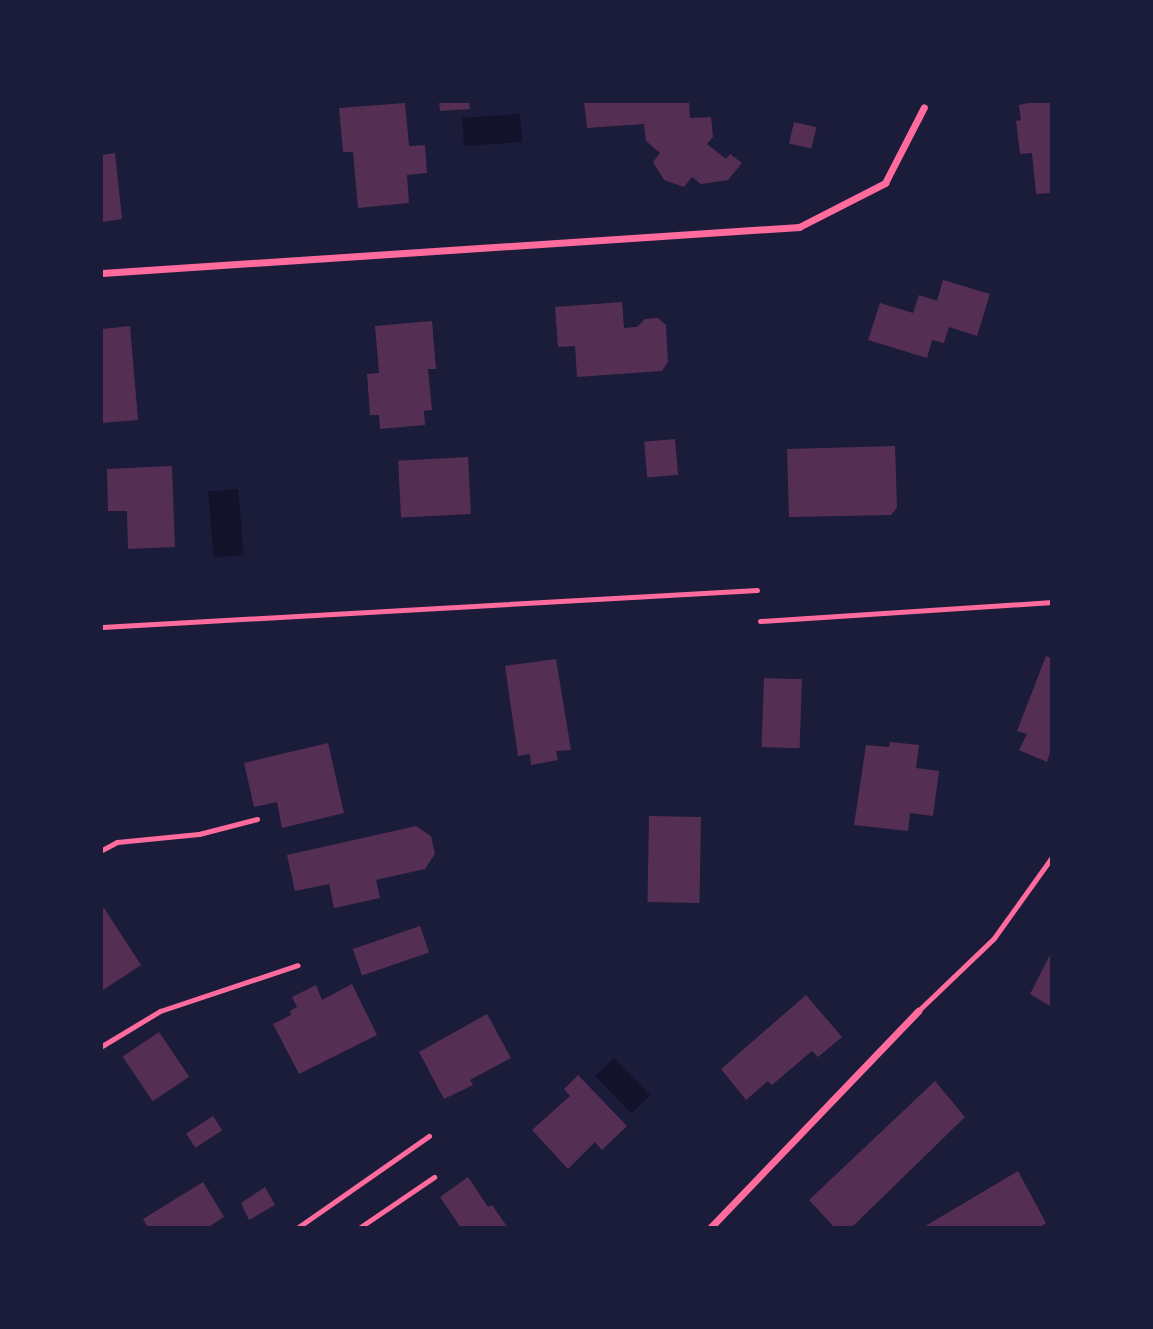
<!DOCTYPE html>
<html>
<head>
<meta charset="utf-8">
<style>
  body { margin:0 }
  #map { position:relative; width:1153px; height:1329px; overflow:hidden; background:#1b1b3a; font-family:"Fira Sans Condensed",sans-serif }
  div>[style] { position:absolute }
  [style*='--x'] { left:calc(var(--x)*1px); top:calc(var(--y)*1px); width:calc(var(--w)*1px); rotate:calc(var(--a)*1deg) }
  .water>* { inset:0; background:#12122b; transform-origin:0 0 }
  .building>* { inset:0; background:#542f53; transform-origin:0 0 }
  .service>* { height:5px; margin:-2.5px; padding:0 2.5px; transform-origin:2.5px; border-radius:2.5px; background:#ff6b9d }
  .minor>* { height:7px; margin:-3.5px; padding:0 3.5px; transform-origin:3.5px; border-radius:3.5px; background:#ff6b9d }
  span { translate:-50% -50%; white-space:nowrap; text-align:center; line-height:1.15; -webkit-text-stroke:5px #1b1b3a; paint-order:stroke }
  .frame { position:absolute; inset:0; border:103px solid #1b1b3a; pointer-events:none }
</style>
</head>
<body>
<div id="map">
  <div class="water">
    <div style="left:520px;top:114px;width:28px;height:58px;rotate:86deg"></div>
    <div style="left:238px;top:489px;width:66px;height:30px;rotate:85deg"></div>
    <div style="left:614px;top:1058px;width:52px;height:26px;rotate:46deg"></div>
  </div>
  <div class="building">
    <div style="clip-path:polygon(439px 102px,469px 102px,470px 109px,440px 111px)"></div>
    <div style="clip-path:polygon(584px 102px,689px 102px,690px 118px,711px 117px,713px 137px,707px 144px,726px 159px,730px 154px,742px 163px,728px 180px,701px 184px,692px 177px,684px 187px,664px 180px,653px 162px,660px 153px,646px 141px,644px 124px,587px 128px)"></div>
    <div style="clip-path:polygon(1033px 102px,1051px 102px,1051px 193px,1036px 194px,1032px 153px,1020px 154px,1016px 121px,1021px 120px,1019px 105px)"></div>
    <div style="clip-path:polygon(405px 103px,409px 146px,425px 145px,427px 173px,407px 175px,409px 203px,358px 208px,353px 152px,343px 152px,339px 108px)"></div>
    <div style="left:794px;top:122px;width:23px;height:22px;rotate:13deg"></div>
    <div style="clip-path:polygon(115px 153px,122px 219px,102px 222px,102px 155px)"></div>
    <div style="clip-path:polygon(943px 280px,990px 294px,977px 336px,949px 327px,944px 343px,932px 340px,927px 358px,868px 340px,880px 303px,913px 313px,919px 295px,937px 301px)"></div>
    <div style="clip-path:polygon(622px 302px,624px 328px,637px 327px,645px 319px,658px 318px,666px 325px,668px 362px,662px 371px,577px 377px,575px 346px,558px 347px,555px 307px)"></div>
    <div style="clip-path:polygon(432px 321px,436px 369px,428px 369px,432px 410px,424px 411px,425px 425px,380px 429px,379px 415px,370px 415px,367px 374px,379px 373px,375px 326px)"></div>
    <div style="clip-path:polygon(130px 326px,138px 420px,102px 423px,102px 329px)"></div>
    <div style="left:675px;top:439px;width:36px;height:31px;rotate:85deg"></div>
    <div style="clip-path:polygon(895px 446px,897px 508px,891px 515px,789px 517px,787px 449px)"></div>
    <div style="left:468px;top:457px;width:57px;height:70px;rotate:87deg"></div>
    <div style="clip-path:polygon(172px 466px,175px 547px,128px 549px,127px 511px,108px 511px,107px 469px)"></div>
    <div style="clip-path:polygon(1046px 656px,1051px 658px,1051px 749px,1047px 762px,1019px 750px,1027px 734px,1017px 731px)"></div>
    <div style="clip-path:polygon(556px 659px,571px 750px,556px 751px,558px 760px,531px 765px,530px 754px,518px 756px,505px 666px)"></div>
    <div style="left:764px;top:678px;width:38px;height:69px;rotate:2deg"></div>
    <div style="clip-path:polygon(890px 742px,919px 745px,916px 768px,939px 771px,933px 816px,910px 813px,908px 831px,854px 825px,866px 745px,889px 747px)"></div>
    <div style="clip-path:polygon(328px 743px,344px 813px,282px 828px,277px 802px,254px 807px,244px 763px)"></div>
    <div style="left:649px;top:816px;width:52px;height:86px;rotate:1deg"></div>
    <div style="clip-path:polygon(416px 826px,431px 836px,435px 854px,425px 869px,376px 880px,380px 898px,334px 908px,329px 884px,295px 891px,287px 855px)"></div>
    <div style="clip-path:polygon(104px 908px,141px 965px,103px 990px,102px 910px)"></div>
    <div style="left:420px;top:926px;width:28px;height:71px;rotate:71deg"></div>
    <div style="clip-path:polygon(1051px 953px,1051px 1004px,1050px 1006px,1030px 994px)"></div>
    <div style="clip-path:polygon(352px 984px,377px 1035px,299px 1074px,273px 1024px,291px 1015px,290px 1011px,297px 1007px,292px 997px,316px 985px,322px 1000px)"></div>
    <div style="clip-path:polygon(806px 995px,842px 1037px,818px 1057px,812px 1051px,772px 1085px,768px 1081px,746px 1100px,721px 1069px)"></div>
    <div style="clip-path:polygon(487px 1014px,511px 1058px,470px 1080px,473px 1085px,444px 1099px,419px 1052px)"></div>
    <div style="left:159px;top:1032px;width:54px;height:44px;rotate:56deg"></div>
    <div style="clip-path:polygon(578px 1075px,627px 1126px,602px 1150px,595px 1142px,568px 1169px,532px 1130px,570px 1096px,564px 1089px)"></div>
    <div style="clip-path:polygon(935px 1081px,965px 1117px,851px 1228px,835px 1228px,809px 1200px)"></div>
    <div style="left:213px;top:1116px;width:17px;height:32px;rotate:57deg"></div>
    <div style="clip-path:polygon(1018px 1171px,1046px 1223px,1038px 1228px,922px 1228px)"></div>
    <div style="clip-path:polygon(468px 1177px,488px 1207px,492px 1205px,508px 1228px,461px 1228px,440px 1197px)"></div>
    <div style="clip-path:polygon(203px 1182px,224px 1217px,207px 1228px,148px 1228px,143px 1219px)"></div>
    <div style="clip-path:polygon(265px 1187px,275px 1205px,249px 1220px,241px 1203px)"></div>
  </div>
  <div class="service">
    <div style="--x:760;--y:621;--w:293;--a:-3.7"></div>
    <div style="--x:102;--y:627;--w:656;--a:-3.23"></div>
    <div style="--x:102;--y:850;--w:17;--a:-28"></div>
    <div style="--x:117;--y:842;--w:82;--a:-5.6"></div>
    <div style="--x:199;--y:834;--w:60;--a:-14.5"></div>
    <div style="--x:918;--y:1011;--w:105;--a:-43.8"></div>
    <div style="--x:994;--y:938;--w:100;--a:-54.4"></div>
    <div style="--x:102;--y:1046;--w:68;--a:-31.1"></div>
    <div style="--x:160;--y:1011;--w:145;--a:-18.4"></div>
    <div style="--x:297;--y:1228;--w:161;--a:-34.9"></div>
    <div style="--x:359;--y:1228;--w:91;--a:-34.2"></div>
  </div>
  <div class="minor">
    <div style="--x:102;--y:273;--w:699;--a:-3.78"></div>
    <div style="--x:799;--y:227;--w:97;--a:-27.1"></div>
    <div style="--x:885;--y:183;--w:85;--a:-62.8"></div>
    <div style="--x:710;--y:1228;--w:301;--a:-46.2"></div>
  </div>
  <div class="frame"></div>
</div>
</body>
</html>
